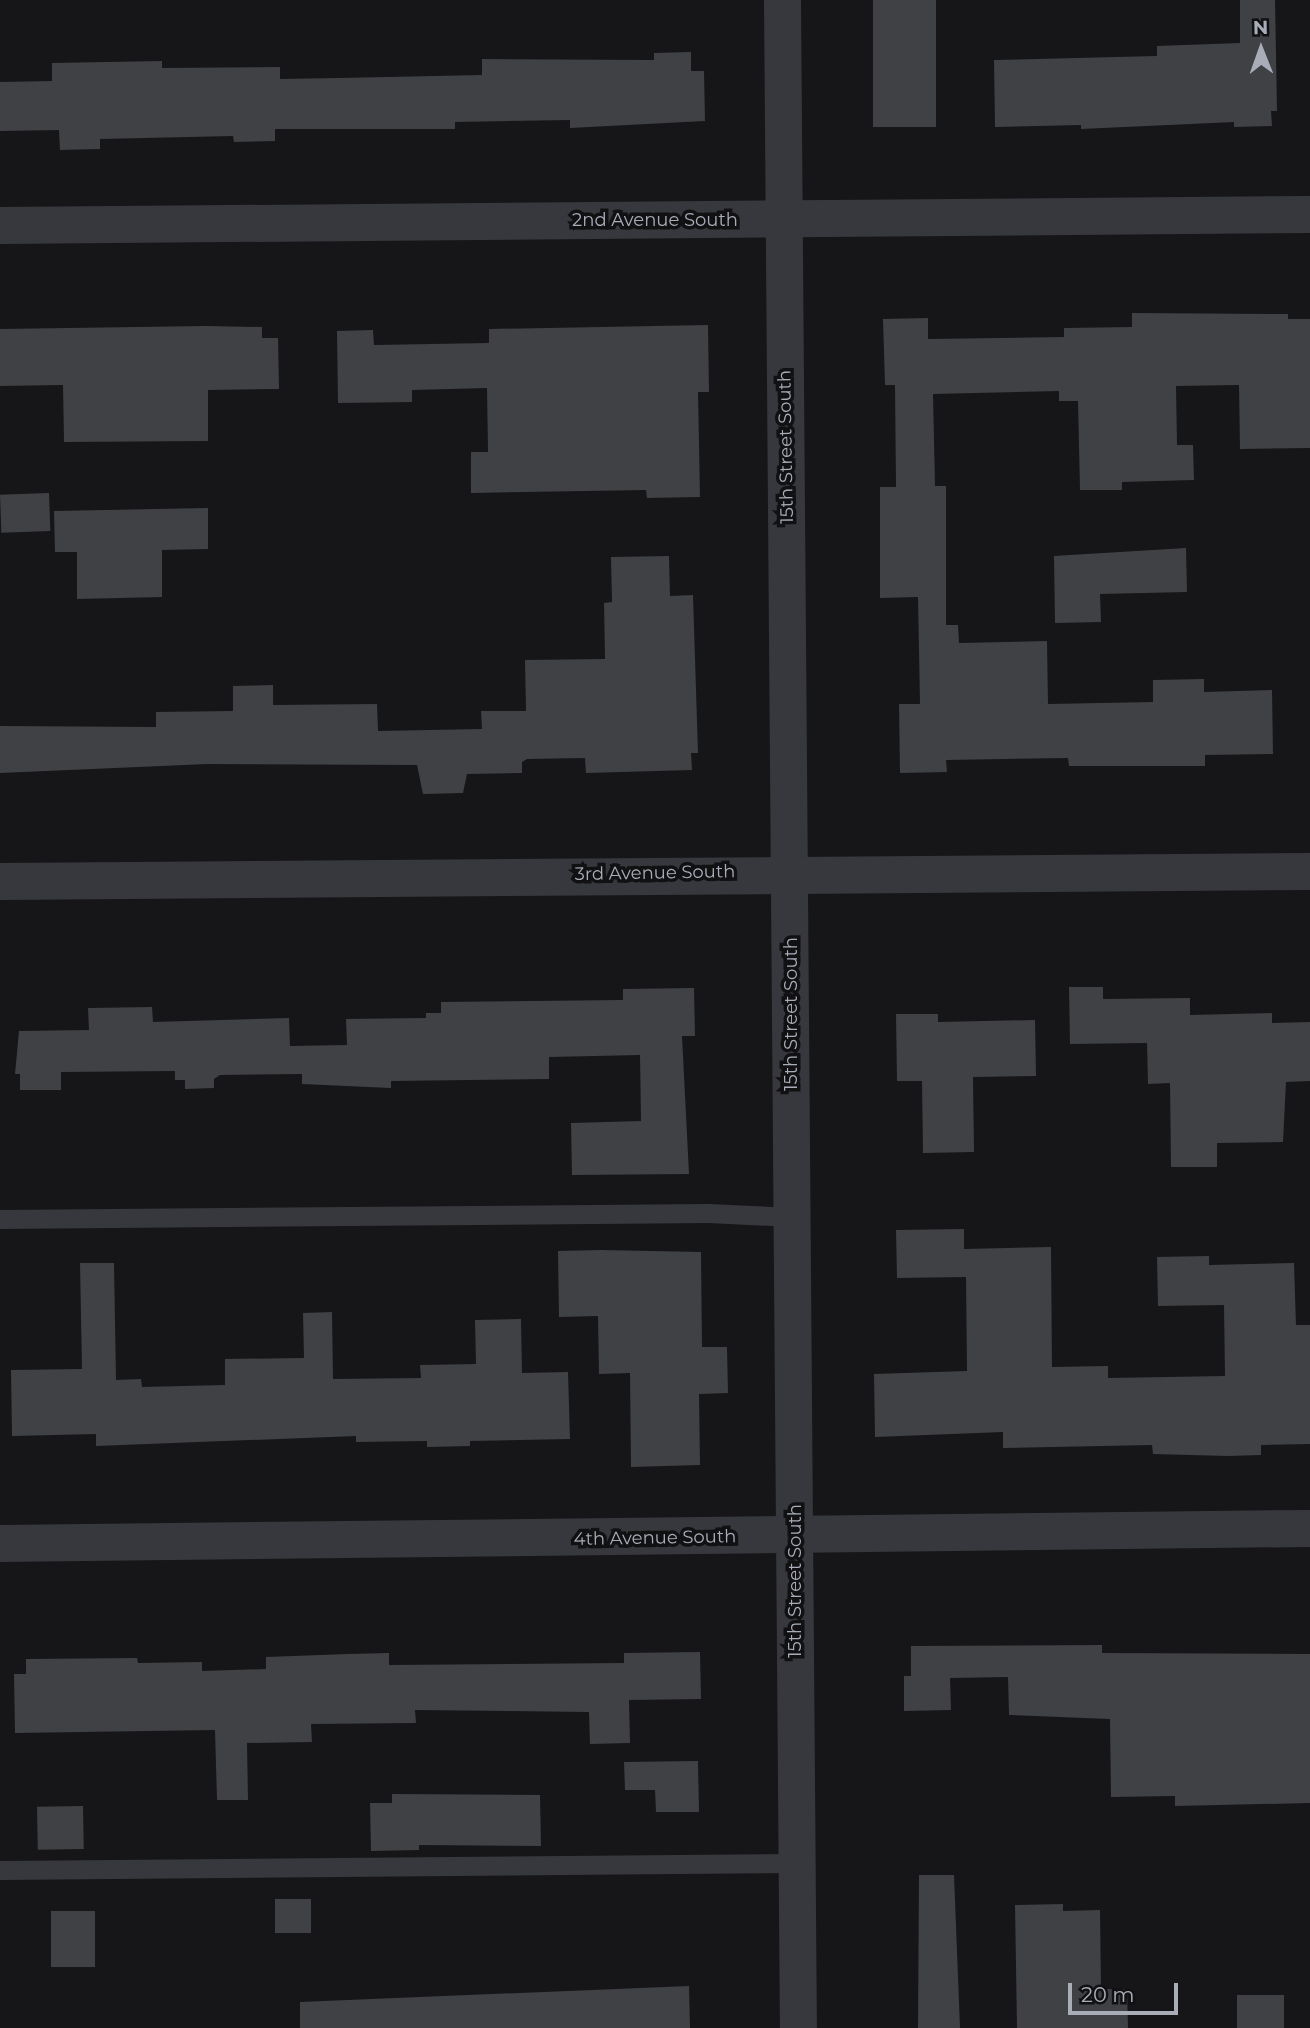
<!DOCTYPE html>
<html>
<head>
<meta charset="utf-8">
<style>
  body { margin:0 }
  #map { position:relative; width:1310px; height:2028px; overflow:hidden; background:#161618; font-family:Montserrat,sans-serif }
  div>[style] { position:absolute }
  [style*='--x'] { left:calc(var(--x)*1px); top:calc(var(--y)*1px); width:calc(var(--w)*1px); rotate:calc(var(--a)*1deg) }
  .building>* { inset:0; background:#404145; transform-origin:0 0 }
  .lane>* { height:19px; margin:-9.5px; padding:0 9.5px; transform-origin:9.5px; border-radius:9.5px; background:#37383d }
  .street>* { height:37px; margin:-18.5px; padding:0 18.5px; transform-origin:18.5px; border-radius:18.5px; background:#37383d }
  span { translate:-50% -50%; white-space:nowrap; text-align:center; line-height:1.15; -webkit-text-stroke:7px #111113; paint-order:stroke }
  .street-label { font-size:18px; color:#a8adb8 }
  .north { position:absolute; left:1226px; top:14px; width:70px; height:70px; -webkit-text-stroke:5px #111113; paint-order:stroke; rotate:359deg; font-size:19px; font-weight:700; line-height:28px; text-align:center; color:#a8adb8 }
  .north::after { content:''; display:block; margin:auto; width:24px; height:32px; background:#a8adb8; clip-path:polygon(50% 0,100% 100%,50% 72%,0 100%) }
  .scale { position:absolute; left:1068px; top:1983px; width:110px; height:32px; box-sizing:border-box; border:4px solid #a8adb8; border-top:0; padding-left:9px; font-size:21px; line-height:24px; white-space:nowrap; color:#a8adb8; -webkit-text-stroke:5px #111113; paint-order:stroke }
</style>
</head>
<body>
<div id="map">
  <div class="building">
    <div style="left:873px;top:0;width:63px;height:127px"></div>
    <div style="clip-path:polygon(1240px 0,1275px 0,1277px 111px,1271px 111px,1272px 126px,1234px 127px,1234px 122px,1081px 129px,1081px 125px,995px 127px,994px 60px,1157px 56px,1157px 46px,1240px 43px)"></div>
    <div style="clip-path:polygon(691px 52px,691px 71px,704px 71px,705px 121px,570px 128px,570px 120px,455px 122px,455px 129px,275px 129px,275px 141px,234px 142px,233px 136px,100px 139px,100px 149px,60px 150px,59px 130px,0 131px,0 82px,52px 81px,52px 63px,162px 61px,162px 68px,280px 67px,280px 79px,339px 78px,482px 75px,482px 59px,654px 60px,654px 53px)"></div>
    <div style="clip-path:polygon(1132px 313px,1288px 314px,1288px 319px,1310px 319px,1310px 448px,1240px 449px,1239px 385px,1176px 386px,1177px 445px,1193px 445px,1194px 480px,1122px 482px,1122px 490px,1080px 490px,1078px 401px,1059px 401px,1059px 391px,933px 394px,935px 486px,946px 486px,946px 625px,958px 625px,959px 643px,1047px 641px,1048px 704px,1153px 702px,1153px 680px,1204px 679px,1204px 692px,1272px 690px,1273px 754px,1205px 755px,1205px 766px,1069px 766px,1068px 758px,946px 760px,947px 772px,900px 773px,899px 704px,920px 704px,918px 597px,880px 598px,880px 487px,896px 487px,895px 385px,885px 385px,883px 319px,928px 318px,928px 339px,1064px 337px,1064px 328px,1132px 327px)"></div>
    <div style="clip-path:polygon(708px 325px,709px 392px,698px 392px,700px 497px,647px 498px,646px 490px,471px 493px,471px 452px,488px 452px,487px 388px,412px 390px,412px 402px,338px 403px,337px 331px,373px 330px,374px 345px,489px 343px,489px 329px)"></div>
    <div style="clip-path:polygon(206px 326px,262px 327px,262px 338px,278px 338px,279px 389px,208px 390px,208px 441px,64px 442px,63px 385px,0 386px,0 329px)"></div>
    <div style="left:49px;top:493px;width:38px;height:49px;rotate:88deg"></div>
    <div style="clip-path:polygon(208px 508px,208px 549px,162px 550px,162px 597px,77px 599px,77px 552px,55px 552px,54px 511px)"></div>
    <div style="clip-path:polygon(1186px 548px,1187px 592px,1100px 594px,1101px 622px,1055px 623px,1054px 556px)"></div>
    <div style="clip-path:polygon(669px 556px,670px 596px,693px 595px,698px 753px,691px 753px,692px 770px,586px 773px,585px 758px,527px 759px,522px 762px,522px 773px,467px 774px,463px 793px,423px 794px,417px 765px,207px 764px,0 773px,0 726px,156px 727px,156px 712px,233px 711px,233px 686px,273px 685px,273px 705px,377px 704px,378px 731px,482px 729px,481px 711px,526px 711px,525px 660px,605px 659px,604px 603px,612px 602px,611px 557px)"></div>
    <div style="clip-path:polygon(1069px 987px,1103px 987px,1103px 999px,1190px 998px,1190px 1015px,1272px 1013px,1272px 1023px,1310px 1022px,1310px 1081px,1286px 1082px,1283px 1142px,1217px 1143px,1217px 1167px,1171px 1167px,1170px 1083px,1148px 1084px,1147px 1043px,1070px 1044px)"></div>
    <div style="clip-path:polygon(694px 988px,695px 1036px,682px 1036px,689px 1174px,572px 1175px,571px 1123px,641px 1121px,640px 1055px,549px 1057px,549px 1079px,391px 1081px,391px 1088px,302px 1084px,302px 1074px,220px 1075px,214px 1079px,214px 1088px,185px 1089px,185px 1080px,175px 1080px,175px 1071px,61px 1072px,61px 1090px,20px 1090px,20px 1074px,15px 1074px,19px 1031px,89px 1030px,88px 1008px,152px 1007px,153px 1022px,289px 1018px,290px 1046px,347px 1045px,346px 1019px,426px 1018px,426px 1013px,441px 1013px,441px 1002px,623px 1000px,623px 989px)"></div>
    <div style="clip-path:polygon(896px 1014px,938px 1014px,938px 1022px,1035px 1020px,1036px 1076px,973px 1077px,974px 1152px,923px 1153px,922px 1081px,897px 1081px)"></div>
    <div style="clip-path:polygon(964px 1229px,964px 1249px,1051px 1247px,1052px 1367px,1108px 1366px,1108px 1378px,1225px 1376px,1224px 1305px,1158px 1306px,1157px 1257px,1209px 1256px,1209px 1265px,1294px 1263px,1296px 1325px,1310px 1325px,1310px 1444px,1261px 1445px,1261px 1455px,1228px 1456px,1153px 1454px,1152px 1445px,1003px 1448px,1003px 1432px,875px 1437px,874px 1374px,967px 1371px,966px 1277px,897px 1278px,896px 1230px)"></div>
    <div style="clip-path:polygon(601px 1250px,701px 1252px,702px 1347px,727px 1347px,728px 1393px,699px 1394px,700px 1465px,631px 1467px,630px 1373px,599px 1374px,598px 1316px,559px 1317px,558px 1251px)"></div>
    <div style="clip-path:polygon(80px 1263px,114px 1263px,116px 1380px,141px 1379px,142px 1387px,225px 1385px,225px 1359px,304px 1358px,303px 1313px,332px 1312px,333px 1379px,421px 1378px,420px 1365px,476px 1364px,475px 1320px,521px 1319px,522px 1373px,568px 1372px,570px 1439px,470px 1441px,470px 1446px,427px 1447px,427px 1441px,356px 1442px,356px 1436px,96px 1446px,96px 1434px,12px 1436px,11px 1370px,82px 1369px)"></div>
    <div style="clip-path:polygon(1102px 1645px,1102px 1653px,1310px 1654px,1310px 1803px,1175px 1806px,1175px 1796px,1111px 1797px,1110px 1719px,1009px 1715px,1008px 1677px,950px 1678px,951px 1710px,904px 1711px,904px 1676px,911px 1676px,911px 1646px)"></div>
    <div style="clip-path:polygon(700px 1652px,701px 1699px,629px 1700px,630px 1743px,590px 1744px,589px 1712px,415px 1710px,416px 1723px,311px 1724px,312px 1742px,247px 1743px,248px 1800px,217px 1800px,215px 1730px,15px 1733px,14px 1674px,26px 1674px,26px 1659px,137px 1658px,138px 1663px,202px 1662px,202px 1671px,266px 1669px,266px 1657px,348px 1654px,389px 1653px,389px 1665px,624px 1663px,624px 1653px)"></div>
    <div style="clip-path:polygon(698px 1761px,699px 1812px,656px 1812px,655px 1790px,625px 1790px,624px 1762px)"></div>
    <div style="clip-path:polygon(392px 1794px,540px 1795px,541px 1846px,419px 1845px,419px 1850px,371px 1851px,370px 1803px,392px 1803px)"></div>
    <div style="left:83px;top:1806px;width:43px;height:46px;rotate:89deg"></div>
    <div style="clip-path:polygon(919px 1875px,954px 1875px,960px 2028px,918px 2028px)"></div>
    <div style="left:311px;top:1899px;width:34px;height:36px;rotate:90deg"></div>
    <div style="clip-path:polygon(1063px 1904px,1063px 1911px,1100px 1910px,1101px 1989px,1127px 1989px,1128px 2028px,1017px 2028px,1015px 1905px)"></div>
    <div style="left:51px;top:1911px;width:44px;height:56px"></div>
    <div style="clip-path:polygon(689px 1986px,690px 2028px,300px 2028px,300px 2002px)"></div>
    <div style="left:1284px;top:1995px;width:33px;height:47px;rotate:90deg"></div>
  </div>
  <div class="lane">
    <div style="--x:0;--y:1219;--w:708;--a:-0.49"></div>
    <div style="--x:708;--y:1213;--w:84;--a:2.7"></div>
    <div style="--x:0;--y:1870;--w:797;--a:-0.5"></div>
  </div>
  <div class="street">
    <div style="--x:782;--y:0;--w:2028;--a:89.55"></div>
    <div style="--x:0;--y:225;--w:1310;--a:-0.48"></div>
    <div style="--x:0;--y:881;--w:1310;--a:-0.44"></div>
    <div style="--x:0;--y:1543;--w:1310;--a:-0.66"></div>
  </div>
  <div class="street-label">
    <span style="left:655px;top:220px">2nd Avenue South</span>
    <span style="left:786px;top:447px;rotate:-91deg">15th Street South</span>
    <span style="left:655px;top:873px;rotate:-1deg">3rd Avenue South</span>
    <span style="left:791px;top:1014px;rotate:-90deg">15th Street South</span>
    <span style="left:655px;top:1538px;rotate:-1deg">4th Avenue South</span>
    <span style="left:795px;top:1581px;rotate:-90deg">15th Street South</span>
  </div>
  <div class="north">N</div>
  <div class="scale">20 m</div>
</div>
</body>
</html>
